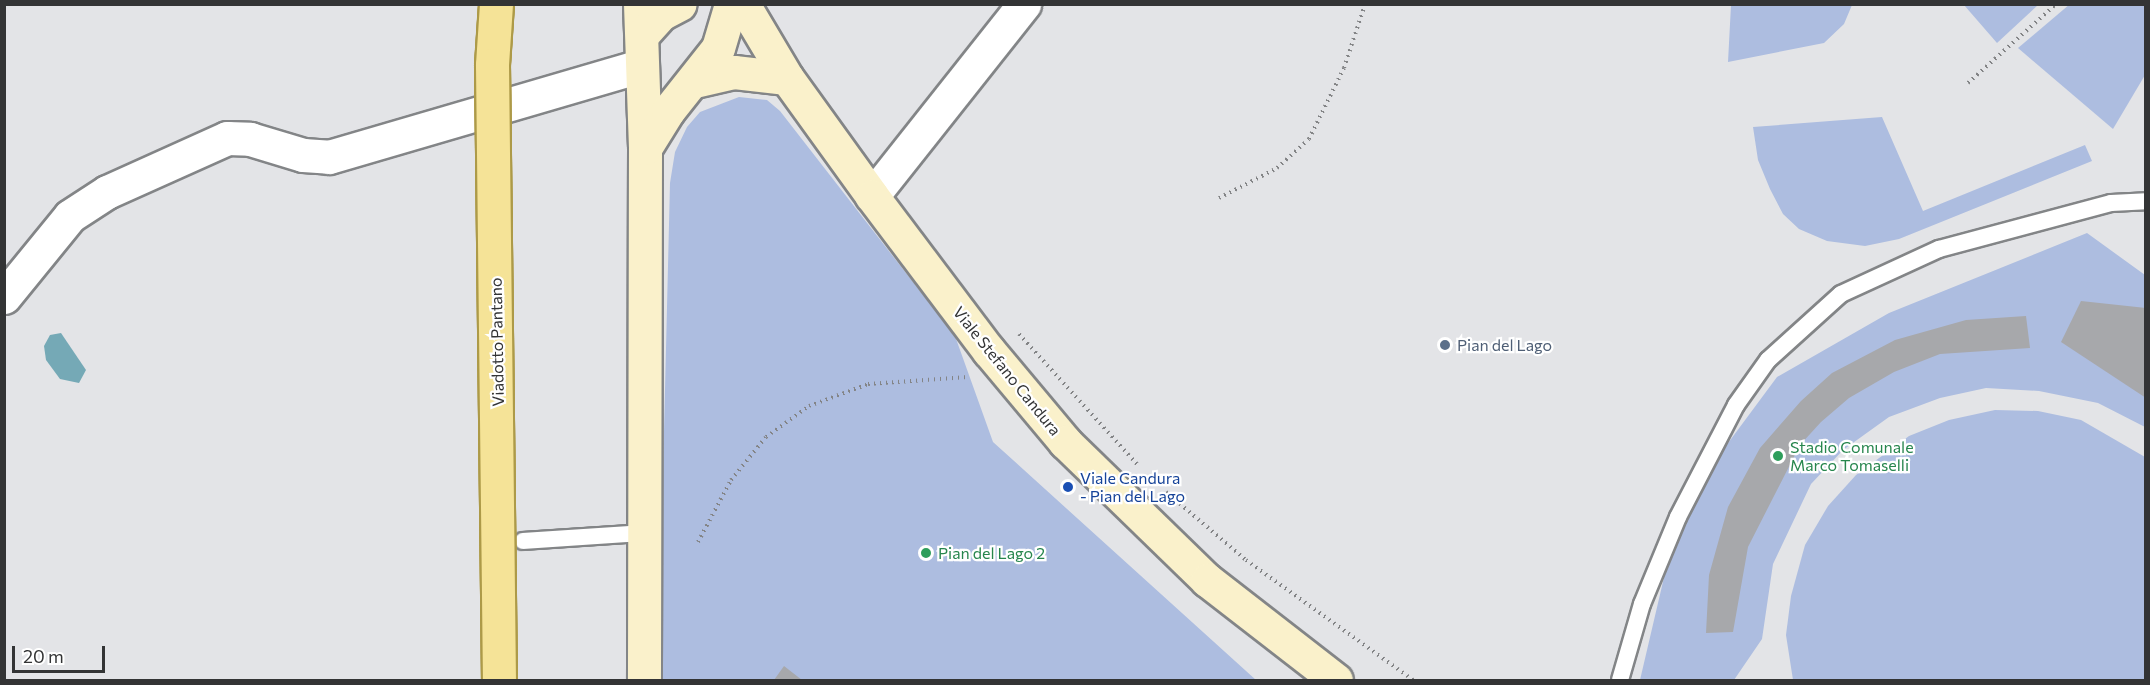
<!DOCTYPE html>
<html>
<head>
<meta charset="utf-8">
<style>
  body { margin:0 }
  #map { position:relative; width:2150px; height:685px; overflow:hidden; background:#e3e4e7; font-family:Commissioner,sans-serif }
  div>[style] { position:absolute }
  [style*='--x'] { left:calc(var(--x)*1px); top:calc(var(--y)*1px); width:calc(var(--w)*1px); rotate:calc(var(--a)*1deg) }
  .green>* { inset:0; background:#adbde0 }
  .water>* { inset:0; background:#75a9b6 }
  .building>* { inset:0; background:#a7a8ab }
  .path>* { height:4px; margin-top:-2px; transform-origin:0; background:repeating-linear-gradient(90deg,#838486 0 1.5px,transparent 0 6px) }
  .roads { filter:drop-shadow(2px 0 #838587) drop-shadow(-2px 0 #838587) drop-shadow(0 2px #838587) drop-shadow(0 -2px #838587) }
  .lane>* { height:16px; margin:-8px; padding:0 8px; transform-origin:8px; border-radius:8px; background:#fff }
  .street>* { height:33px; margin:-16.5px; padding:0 16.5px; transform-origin:16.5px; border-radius:16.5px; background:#fff }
  .secondary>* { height:33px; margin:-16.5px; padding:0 16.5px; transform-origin:16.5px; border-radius:16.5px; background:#faf1cb }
  .bridges { filter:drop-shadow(2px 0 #ad9a48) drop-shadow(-2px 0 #ad9a48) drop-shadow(0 2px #ad9a48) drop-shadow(0 -2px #ad9a48) }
  .primary-bridge>* { height:33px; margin:-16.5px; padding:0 16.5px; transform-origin:16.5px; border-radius:16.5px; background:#f5e397 }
  .dots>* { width:16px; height:16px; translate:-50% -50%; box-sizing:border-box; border:3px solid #fff; border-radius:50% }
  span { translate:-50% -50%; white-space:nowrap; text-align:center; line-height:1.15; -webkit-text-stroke:4.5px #fff; paint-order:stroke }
  .street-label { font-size:16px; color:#333435 }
  .service-label { font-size:16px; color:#4e5e75 }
  .left { translate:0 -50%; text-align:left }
  .leisure-label { font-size:16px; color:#27864d }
  .transit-label { font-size:16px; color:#164399 }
  .frame { position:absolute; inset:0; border:6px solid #333435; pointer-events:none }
  .scale { position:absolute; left:12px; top:646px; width:93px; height:27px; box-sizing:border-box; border:3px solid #333435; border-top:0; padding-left:8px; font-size:18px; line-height:21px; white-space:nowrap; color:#333435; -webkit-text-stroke:4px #fff; paint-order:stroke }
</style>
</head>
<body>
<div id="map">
  <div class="green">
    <div style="clip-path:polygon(2070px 4px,2145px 5px,2145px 75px,2113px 129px,2018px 48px)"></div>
    <div style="clip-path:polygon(1731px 5px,1731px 4px,1852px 5px,1844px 24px,1824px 43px,1728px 62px)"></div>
    <div style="clip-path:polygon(1964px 5px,2038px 5px,1997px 43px)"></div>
    <div style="clip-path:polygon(739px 97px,767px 100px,780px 111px,955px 336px,993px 442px,1256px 680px,658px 680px,670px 183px,675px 152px,687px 127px,700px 112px)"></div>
    <div style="clip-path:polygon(1882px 117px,1923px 211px,2085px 145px,2092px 161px,1899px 239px,1865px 246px,1827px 241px,1799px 229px,1783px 214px,1770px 189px,1758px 160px,1753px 127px)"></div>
    <div style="clip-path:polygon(2087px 233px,2145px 275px,2145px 427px,2098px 403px,2039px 391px,1986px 388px,1940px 398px,1889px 417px,1843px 450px,1811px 484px,1773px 564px,1762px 639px,1734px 680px,1640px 680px,1669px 556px,1714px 462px,1777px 377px,1889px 313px)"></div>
    <div style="clip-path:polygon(1995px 410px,2038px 411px,2081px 420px,2145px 457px,2145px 680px,1793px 680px,1786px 635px,1791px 596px,1805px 545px,1828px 506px,1856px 475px,1909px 436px,1949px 420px)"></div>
  </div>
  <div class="water">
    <div style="clip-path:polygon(61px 333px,86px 370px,79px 383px,60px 379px,46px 360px,44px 346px,50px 335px)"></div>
  </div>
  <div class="building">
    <div style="clip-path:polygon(2081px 301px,2146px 308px,2146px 398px,2061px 342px)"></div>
    <div style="clip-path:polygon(2026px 316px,2030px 348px,1940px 354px,1894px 372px,1849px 398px,1821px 422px,1800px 445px,1748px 547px,1733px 632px,1706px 633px,1709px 575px,1728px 507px,1760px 448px,1801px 401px,1832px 373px,1895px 340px,1966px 320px)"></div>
    <div style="clip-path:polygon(784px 666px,802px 680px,774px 680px)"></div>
  </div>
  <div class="path">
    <div style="--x:1968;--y:83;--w:118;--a:-41.9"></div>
    <div style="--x:1219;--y:198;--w:65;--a:-27.3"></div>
    <div style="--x:1277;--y:168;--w:43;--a:-42.2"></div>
    <div style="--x:1309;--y:139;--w:79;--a:-63.8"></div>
    <div style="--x:1344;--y:68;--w:67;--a:-71.8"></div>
    <div style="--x:1019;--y:334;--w:176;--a:47.8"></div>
    <div style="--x:1166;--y:492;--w:105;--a:40.4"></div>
    <div style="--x:1246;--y:560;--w:206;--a:35.7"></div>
    <div style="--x:698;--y:542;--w:70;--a:-62"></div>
    <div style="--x:731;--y:480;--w:55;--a:-50.9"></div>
    <div style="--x:766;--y:437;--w:53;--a:-35.8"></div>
    <div style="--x:809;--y:406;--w:63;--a:-20.4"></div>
    <div style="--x:868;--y:384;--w:100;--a:-4"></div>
  </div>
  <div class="roads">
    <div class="lane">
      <div style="--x:523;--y:541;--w:122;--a:-3.8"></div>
      <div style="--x:1620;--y:680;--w:79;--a:-73.9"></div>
      <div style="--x:1642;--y:604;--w:94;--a:-67.5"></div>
      <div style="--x:1678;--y:517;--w:126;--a:-62.6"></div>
      <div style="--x:1736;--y:405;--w:55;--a:-54.6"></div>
      <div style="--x:1768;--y:360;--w:98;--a:-42.1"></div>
      <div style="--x:1841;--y:294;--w:108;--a:-24.7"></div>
      <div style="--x:1939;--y:249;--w:178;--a:-15"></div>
      <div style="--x:2111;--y:203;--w:35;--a:-3"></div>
    </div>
    <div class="street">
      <div style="--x:872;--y:196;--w:245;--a:-51.6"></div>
      <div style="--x:4;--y:297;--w:104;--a:-50.8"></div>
      <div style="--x:70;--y:216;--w:44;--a:-33"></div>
      <div style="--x:107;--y:192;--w:132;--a:-24.2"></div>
      <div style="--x:227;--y:138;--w:23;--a:2"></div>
      <div style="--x:250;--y:139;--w:55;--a:16.8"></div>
      <div style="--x:303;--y:155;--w:26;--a:4"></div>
      <div style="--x:329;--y:157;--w:325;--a:-16.3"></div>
    </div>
    <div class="secondary">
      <div style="--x:640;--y:4;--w:144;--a:88"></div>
      <div style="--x:645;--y:148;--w:532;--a:90.11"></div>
      <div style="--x:743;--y:4;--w:86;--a:59.3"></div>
      <div style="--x:787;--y:78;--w:145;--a:54.2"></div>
      <div style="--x:872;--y:196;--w:194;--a:53"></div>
      <div style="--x:989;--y:351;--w:119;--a:50.1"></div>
      <div style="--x:1065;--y:442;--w:198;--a:44.2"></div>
      <div style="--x:1207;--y:580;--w:163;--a:37.8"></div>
      <div style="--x:642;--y:35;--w:28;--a:-48"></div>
      <div style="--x:661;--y:14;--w:21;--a:-28"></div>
      <div style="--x:695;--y:81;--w:40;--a:-13"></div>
      <div style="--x:734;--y:72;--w:53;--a:6.5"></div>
      <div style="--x:645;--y:148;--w:44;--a:-58.1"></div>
      <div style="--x:668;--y:111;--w:80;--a:-51.6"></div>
      <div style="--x:718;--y:48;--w:46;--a:-73.5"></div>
    </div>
  </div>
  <div class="bridges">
    <div class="primary-bridge">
      <div style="--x:496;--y:4;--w:61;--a:93.8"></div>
      <div style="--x:492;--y:65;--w:615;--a:89.35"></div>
    </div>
  </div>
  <div class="dots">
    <div style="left:1445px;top:345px;background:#5c6f8a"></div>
    <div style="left:1778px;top:456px;background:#2e9e5b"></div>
    <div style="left:1068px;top:487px;background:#1a4fb4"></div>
    <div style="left:926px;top:553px;background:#2e9e5b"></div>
  </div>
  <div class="street-label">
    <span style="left:497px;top:342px;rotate:-91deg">Viadotto Pantano</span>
    <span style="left:1007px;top:371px;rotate:51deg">Viale Stefano Candura</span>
  </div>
  <div class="service-label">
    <span class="left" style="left:1457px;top:345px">Pian del Lago</span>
  </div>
  <div class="leisure-label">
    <span class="left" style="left:1790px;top:456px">Stadio Comunale<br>Marco Tomaselli</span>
    <span class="left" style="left:938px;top:553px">Pian del Lago 2</span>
  </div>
  <div class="transit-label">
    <span class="left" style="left:1080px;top:487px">Viale Candura<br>- Pian del Lago</span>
  </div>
  <div class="frame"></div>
  <div class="scale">20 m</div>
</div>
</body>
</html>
